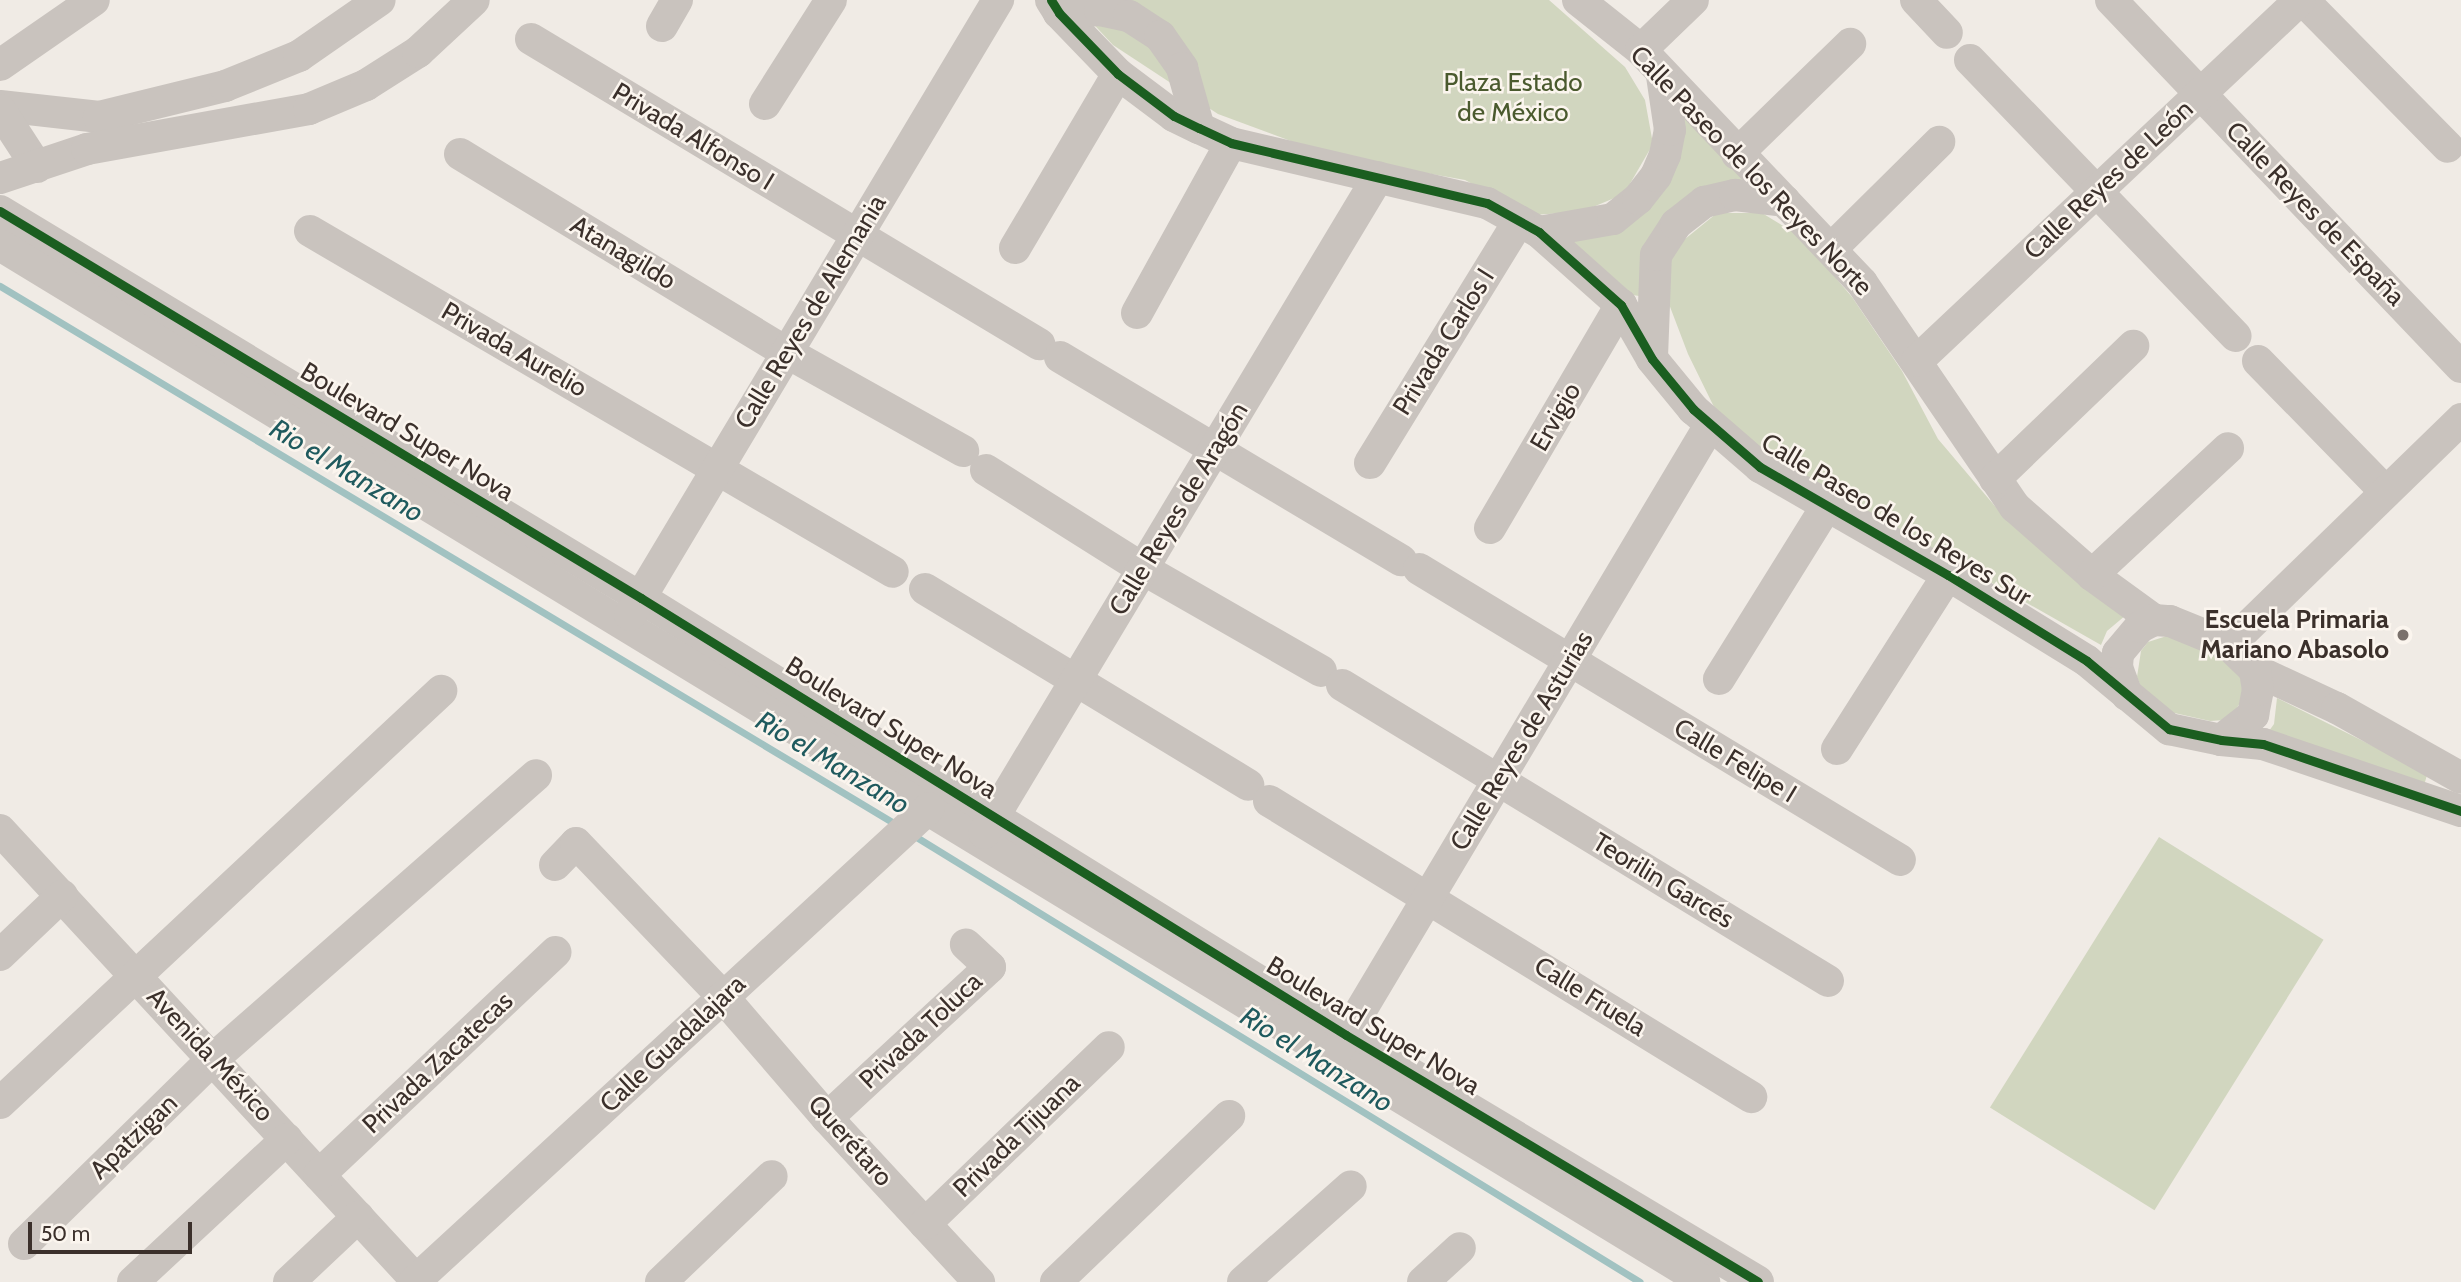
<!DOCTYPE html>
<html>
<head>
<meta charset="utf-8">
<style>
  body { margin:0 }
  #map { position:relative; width:2461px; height:1282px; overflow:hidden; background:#f0ebe5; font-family:Cabin,sans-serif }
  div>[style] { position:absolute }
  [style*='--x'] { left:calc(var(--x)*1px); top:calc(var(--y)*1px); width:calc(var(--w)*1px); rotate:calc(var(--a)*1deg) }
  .green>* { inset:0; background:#d1d6bf; transform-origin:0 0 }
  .stream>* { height:7px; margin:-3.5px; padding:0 3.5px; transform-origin:3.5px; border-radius:3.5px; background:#a1c2c1 }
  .minor>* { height:32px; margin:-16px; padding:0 16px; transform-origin:16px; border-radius:16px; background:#c9c3be }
  .cycleway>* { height:9px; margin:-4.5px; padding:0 4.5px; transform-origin:4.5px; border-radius:4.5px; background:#1b5e20 }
  .dots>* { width:19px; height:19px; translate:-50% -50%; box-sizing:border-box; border:4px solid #fbf5ee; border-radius:50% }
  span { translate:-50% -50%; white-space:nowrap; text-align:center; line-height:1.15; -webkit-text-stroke:5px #fbf5ee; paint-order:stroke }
  .park-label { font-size:26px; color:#4a5a2e }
  .street-label { font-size:26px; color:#3b302b }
  .poi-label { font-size:26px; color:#3b302b; font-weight:700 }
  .right { translate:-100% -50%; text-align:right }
  .water-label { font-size:28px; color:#1f5a5e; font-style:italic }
  .scale { position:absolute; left:28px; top:1222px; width:164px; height:32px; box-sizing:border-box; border:4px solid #3b302b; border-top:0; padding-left:9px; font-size:21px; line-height:24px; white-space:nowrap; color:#3b302b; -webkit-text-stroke:5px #fbf5ee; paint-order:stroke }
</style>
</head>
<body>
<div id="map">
  <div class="green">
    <div style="clip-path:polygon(1071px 0,1549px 0,1625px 67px,1645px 100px,1653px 144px,1624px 194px,1581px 212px,1531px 215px,1465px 180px,1331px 156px,1218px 114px,1113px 45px)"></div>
    <div style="clip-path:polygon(1684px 111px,1751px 180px,1726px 186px,1639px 296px,1633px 295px,1572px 241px,1605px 234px)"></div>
    <div style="clip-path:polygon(1717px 213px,1762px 213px,1801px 237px,1852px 297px,1902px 371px,1938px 439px,2005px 518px,2126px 615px,2107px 631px,2101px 645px,1770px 457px,1715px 409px,1688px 354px,1664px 291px,1674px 248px)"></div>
    <div style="clip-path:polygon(2173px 634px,2222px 650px,2244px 678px,2241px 701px,2234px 713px,2225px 720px,2210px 721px,2170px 712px,2141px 687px,2137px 677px,2141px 651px,2148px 642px)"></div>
    <div style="clip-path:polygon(2277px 698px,2423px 771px,2427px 775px,2425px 782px,2417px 784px,2269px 731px,2274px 724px)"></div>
    <div style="left:2159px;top:837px;width:194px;height:319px;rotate:32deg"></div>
  </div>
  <div class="stream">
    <div style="--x:0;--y:286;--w:1046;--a:31"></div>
    <div style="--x:913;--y:835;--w:853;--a:31.59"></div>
  </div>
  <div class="minor">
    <div style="--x:1051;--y:0;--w:15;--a:58"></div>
    <div style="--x:1059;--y:13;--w:85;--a:46"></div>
    <div style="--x:1118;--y:74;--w:70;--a:36.9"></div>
    <div style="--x:1174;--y:116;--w:28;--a:26"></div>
    <div style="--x:1199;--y:128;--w:35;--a:25"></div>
    <div style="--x:1231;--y:143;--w:263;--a:13.2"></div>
    <div style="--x:1487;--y:203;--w:60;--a:29.1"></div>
    <div style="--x:1539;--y:232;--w:110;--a:41.7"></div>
    <div style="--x:1621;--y:305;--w:62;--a:60.1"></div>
    <div style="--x:1652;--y:359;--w:65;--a:50.6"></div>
    <div style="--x:1693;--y:409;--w:89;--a:40.9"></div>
    <div style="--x:1760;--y:467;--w:217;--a:29.9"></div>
    <div style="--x:1948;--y:575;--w:163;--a:31.7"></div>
    <div style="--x:2087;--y:661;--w:107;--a:39.7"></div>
    <div style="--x:2169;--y:729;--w:53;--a:11.9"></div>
    <div style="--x:2221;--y:740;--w:42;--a:5.4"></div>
    <div style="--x:2263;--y:744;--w:209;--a:18.7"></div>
    <div style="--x:1578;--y:0;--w:80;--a:38.4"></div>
    <div style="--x:1641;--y:50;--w:321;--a:46.5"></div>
    <div style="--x:1862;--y:283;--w:271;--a:55.7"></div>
    <div style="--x:2015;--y:507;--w:103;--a:41.4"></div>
    <div style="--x:2092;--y:575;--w:77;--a:36"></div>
    <div style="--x:2154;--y:620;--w:16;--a:4"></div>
    <div style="--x:2170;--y:621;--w:64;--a:22.1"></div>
    <div style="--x:2229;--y:645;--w:36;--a:44"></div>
    <div style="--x:2255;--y:670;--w:90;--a:24.9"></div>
    <div style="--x:2337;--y:708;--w:142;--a:29.4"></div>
    <div style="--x:1916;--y:0;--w:45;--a:46.8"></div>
    <div style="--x:2111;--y:0;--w:507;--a:46.36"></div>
    <div style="--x:2303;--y:0;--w:206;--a:45.4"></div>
    <div style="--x:1059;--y:13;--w:41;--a:-4.2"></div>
    <div style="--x:1100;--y:10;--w:30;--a:12"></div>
    <div style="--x:1129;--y:16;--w:37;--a:33"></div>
    <div style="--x:1160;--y:36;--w:39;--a:55"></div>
    <div style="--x:1182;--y:68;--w:62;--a:74.2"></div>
    <div style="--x:662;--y:26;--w:30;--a:-60"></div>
    <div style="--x:531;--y:39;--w:593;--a:30.98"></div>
    <div style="--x:1641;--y:50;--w:72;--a:-43.9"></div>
    <div style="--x:1970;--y:60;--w:383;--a:46.1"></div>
    <div style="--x:0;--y:65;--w:114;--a:-34.7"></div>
    <div style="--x:765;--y:104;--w:123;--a:-57.6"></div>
    <div style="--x:0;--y:106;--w:100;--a:6.3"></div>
    <div style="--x:99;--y:117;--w:130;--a:-13.8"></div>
    <div style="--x:225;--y:86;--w:80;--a:-22.1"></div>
    <div style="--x:299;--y:56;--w:98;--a:-34.7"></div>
    <div style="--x:0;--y:110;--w:68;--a:57"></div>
    <div style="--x:460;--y:154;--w:381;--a:31.3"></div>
    <div style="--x:786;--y:352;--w:203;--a:29.2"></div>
    <div style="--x:1737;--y:154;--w:158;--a:-44.2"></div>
    <div style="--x:0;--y:178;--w:92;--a:-18.4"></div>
    <div style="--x:87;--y:149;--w:226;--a:-10.2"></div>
    <div style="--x:309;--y:109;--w:62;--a:-22.8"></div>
    <div style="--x:366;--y:85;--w:62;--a:-32.4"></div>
    <div style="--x:418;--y:52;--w:76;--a:-42.9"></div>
    <div style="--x:0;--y:211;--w:749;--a:31.12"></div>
    <div style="--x:641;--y:598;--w:829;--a:31.79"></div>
    <div style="--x:1346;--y:1035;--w:480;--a:30.9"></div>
    <div style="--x:310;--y:231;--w:675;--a:30.32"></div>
    <div style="--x:1539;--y:232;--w:75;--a:-10"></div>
    <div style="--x:1613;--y:219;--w:32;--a:-39"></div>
    <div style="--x:1638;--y:199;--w:29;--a:-52"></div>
    <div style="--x:1656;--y:176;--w:23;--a:-67"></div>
    <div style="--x:1665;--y:155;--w:25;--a:-79"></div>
    <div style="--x:1670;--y:130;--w:55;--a:-98.4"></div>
    <div style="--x:0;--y:245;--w:1995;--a:31.32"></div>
    <div style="--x:1015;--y:248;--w:202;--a:-59.4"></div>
    <div style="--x:1832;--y:248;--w:151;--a:-44.7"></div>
    <div style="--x:1137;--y:313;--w:194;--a:-61.1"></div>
    <div style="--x:1060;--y:357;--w:397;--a:30.8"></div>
    <div style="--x:1652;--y:357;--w:102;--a:-87.8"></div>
    <div style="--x:1656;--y:255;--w:37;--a:-57"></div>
    <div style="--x:1676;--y:224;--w:36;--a:-38"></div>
    <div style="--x:1704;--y:202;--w:32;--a:-13"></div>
    <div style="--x:1735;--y:195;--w:50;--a:6.8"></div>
    <div style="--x:1917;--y:361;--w:526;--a:-43.31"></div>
    <div style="--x:2258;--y:361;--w:183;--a:45.7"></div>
    <div style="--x:1370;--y:463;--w:284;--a:-58.4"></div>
    <div style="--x:986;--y:470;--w:186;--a:32.2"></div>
    <div style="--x:1143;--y:569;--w:205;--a:29.8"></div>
    <div style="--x:1995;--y:479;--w:192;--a:-43.9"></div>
    <div style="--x:1490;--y:528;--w:259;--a:-59.6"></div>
    <div style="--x:1419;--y:569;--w:562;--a:31.17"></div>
    <div style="--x:2092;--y:575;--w:186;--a:-43"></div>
    <div style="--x:925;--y:589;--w:378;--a:31.2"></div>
    <div style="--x:630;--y:615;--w:717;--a:-59.1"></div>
    <div style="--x:2229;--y:645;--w:324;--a:-44.2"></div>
    <div style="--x:1719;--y:679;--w:203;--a:-58.1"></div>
    <div style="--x:1342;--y:685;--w:569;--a:31.34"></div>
    <div style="--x:2127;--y:695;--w:30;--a:-110"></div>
    <div style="--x:2117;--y:667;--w:14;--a:-86"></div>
    <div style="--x:2118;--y:653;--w:34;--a:-50"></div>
    <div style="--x:2140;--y:627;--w:16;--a:-27"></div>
    <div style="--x:2221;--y:740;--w:41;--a:-38"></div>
    <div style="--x:2253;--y:715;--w:25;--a:-79"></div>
    <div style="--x:2258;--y:690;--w:20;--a:-99"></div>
    <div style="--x:1837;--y:749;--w:206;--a:-57.5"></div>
    <div style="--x:1269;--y:801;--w:566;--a:31.55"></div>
    <div style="--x:0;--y:830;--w:616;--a:47.24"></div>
    <div style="--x:984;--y:833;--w:765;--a:-59.01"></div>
    <div style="--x:555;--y:865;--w:30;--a:-46"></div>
    <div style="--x:576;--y:843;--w:213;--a:46.3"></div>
    <div style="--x:723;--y:997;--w:160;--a:49.3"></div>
    <div style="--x:827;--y:1118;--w:224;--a:47.2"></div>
    <div style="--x:0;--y:955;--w:86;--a:-43.6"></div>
    <div style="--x:1336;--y:1052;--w:730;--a:-59.18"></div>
    <div style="--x:0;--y:1103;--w:604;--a:-43.05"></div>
    <div style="--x:827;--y:1118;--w:222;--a:-42.8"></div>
    <div style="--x:990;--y:967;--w:33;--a:-137"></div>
    <div style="--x:319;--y:1175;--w:325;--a:-43.3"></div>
    <div style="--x:925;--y:1224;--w:255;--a:-43.9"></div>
    <div style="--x:24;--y:1244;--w:264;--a:-44.4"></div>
    <div style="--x:213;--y:1059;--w:430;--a:-41.3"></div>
    <div style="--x:133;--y:1282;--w:210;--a:-42.9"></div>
    <div style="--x:289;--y:1282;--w:95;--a:-43.3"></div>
    <div style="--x:414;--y:1282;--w:700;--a:-42.63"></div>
    <div style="--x:661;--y:1282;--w:153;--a:-43.7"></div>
    <div style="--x:1056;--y:1282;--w:240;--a:-43.8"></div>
    <div style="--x:1243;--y:1282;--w:144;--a:-41.6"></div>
    <div style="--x:1423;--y:1282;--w:50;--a:-42.6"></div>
  </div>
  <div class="cycleway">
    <div style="--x:1051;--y:0;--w:15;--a:58"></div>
    <div style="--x:1059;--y:13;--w:85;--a:46"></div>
    <div style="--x:1118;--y:74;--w:70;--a:36.9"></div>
    <div style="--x:1174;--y:116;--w:28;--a:26"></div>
    <div style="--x:1199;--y:128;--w:35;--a:25"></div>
    <div style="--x:1231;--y:143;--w:263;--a:13.2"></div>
    <div style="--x:1487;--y:203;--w:60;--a:29.1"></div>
    <div style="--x:1539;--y:232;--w:110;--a:41.7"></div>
    <div style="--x:1621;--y:305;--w:62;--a:60.1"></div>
    <div style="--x:1652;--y:359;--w:65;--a:50.6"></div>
    <div style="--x:1693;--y:409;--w:89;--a:40.9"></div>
    <div style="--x:1760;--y:467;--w:217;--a:29.9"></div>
    <div style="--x:1948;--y:575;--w:163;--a:31.7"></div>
    <div style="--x:2087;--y:661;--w:107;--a:39.7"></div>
    <div style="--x:2169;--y:729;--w:53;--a:11.9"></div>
    <div style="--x:2221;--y:740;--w:42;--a:5.4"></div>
    <div style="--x:2263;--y:744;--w:209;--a:18.7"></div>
    <div style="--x:0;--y:211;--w:749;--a:31.12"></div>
    <div style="--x:641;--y:598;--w:829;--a:31.79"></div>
    <div style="--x:1346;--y:1035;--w:480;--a:30.9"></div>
  </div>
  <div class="dots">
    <div style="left:2403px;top:635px;background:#7a716c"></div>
  </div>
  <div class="park-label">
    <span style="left:1513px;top:98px">Plaza Estado<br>de México</span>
  </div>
  <div class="street-label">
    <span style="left:693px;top:137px;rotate:31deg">Privada Alfonso I</span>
    <span style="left:1751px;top:171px;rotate:46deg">Calle Paseo de los Reyes Norte</span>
    <span style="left:2109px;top:180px;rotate:-43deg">Calle Reyes de León</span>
    <span style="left:2315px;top:214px;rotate:46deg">Calle Reyes de España</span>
    <span style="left:623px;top:253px;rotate:31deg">Atanagildo</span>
    <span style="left:811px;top:312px;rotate:-59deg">Calle Reyes de Alemania</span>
    <span style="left:1444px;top:342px;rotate:-58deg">Privada Carlos I</span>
    <span style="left:514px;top:350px;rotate:30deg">Privada Aurelio</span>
    <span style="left:1556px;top:417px;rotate:-60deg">Ervigio</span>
    <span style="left:407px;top:432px;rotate:31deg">Boulevard Super Nova</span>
    <span style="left:1179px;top:509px;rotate:-59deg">Calle Reyes de Aragón</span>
    <span style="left:1896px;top:520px;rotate:31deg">Calle Paseo de los Reyes Sur</span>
    <span style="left:891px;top:728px;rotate:32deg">Boulevard Super Nova</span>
    <span style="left:1522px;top:741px;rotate:-59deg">Calle Reyes de Asturias</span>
    <span style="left:1735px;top:761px;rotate:31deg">Calle Felipe I</span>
    <span style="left:1663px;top:881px;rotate:31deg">Teorilin Garcés</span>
    <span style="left:1590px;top:997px;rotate:32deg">Calle Fruela</span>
    <span style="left:1373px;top:1026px;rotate:31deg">Boulevard Super Nova</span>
    <span style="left:921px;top:1031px;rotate:-43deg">Privada Toluca</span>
    <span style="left:673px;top:1044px;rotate:-43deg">Calle Guadalajara</span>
    <span style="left:210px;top:1055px;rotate:47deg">Avenida México</span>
    <span style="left:438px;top:1063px;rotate:-43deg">Privada Zacatecas</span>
    <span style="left:1017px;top:1136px;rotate:-44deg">Privada Tijuana</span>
    <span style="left:134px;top:1137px;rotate:-44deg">Apatzigan</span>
    <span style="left:850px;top:1141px;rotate:48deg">Querétaro</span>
  </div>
  <div class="poi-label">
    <span class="right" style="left:2389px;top:635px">Escuela Primaria<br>Mariano Abasolo</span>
  </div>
  <div class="water-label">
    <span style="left:347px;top:470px;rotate:31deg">Rio el Manzano</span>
    <span style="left:833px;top:762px;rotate:31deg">Rio el Manzano</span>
    <span style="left:1317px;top:1059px;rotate:32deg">Rio el Manzano</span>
  </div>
  <div class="scale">50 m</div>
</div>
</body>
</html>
